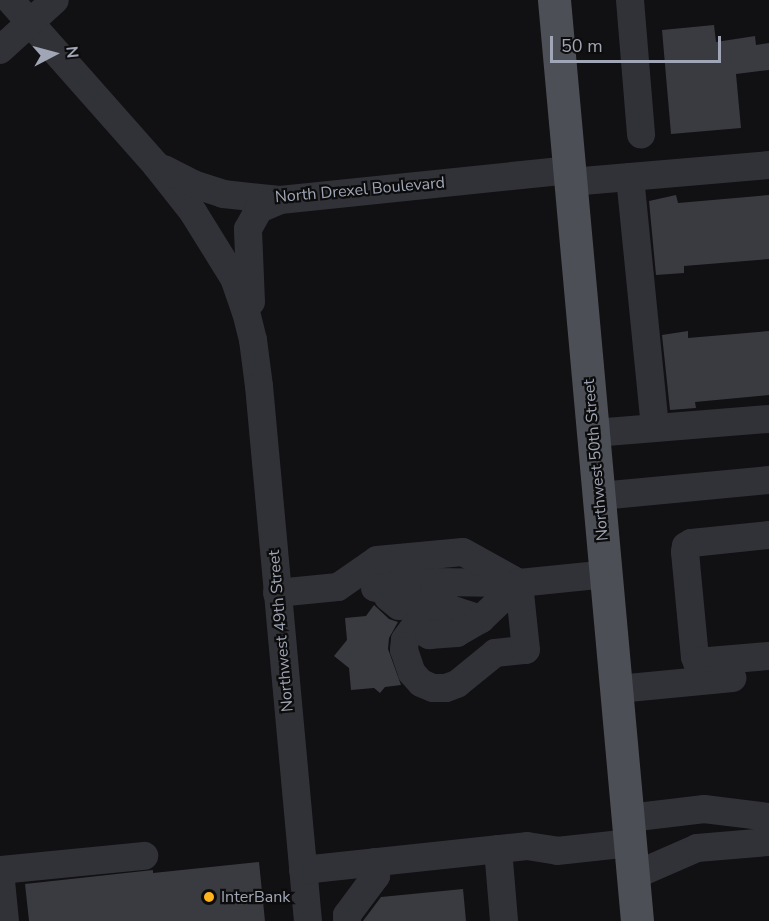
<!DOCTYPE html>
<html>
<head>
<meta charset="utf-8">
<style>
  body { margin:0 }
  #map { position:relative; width:769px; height:921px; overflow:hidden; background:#111012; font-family:"Nunito Sans",sans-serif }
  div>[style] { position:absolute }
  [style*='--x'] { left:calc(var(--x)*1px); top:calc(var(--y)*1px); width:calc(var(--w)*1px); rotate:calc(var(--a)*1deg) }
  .building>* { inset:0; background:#3a3b40 }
  .minor>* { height:28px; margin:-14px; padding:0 14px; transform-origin:14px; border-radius:14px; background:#313238 }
  .major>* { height:33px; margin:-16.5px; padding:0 16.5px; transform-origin:16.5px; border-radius:16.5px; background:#4d4f57 }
  .dots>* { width:16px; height:16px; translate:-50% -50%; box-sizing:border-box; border:3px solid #0c0c0d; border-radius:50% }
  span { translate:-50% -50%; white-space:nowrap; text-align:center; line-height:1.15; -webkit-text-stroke:4.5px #0c0c0d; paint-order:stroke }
  .street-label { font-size:16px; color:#a0a6b5 }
  .poi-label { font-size:16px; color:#a0a6b5 }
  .left { translate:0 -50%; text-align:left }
  .north { position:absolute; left:24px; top:24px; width:60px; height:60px; -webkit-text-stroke:4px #0c0c0d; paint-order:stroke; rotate:84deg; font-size:16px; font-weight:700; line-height:24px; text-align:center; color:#a0a6b5 }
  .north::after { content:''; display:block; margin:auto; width:21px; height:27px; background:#a0a6b5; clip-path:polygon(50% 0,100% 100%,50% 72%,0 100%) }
  .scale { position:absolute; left:550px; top:36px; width:171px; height:27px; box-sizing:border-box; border:3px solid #a0a6b5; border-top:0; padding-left:8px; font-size:18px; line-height:21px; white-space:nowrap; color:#a0a6b5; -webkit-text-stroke:4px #0c0c0d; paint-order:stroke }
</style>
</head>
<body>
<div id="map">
  <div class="building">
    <div style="clip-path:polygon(714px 25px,716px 42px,755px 36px,756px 45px,769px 43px,769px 70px,736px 74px,741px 128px,671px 134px,662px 30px)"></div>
    <div style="clip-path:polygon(676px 195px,678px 203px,769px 195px,769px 259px,684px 266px,684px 273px,656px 275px,649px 201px)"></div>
    <div style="clip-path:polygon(688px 331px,688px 338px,769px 331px,769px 395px,695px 402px,696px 408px,670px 410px,662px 335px)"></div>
    <div style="clip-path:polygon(374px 605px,389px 619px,398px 622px,389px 638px,388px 649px,401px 685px,385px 687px,380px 693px,374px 688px,351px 690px,349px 668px,334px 656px,347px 640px,345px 618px,366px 616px)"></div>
    <div style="clip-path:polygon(259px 862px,265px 921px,29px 921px,25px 884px,153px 870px,153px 873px)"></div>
    <div style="clip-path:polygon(463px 889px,466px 921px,363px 921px,381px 897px)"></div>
  </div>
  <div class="minor">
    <div style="--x:10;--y:0;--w:220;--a:48.5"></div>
    <div style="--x:156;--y:165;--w:60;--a:51.8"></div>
    <div style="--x:193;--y:212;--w:78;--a:58.2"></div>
    <div style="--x:234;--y:278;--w:36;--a:71"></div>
    <div style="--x:246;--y:312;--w:29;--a:76"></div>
    <div style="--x:253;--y:340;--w:46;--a:82.6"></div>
    <div style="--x:259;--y:386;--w:537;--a:84.77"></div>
    <div style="--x:630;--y:0;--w:135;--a:85.3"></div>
    <div style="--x:0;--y:50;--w:74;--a:-42.3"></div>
    <div style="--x:164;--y:169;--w:33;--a:27"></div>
    <div style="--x:193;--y:184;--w:32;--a:18"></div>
    <div style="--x:223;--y:194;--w:57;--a:6"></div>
    <div style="--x:280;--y:200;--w:292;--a:-5.9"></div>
    <div style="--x:630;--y:177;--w:252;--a:84.3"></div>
    <div style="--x:571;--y:182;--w:199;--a:-4.9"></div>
    <div style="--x:251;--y:302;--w:73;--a:-92.4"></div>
    <div style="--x:248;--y:229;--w:23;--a:-61"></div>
    <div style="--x:259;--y:209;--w:23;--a:-23"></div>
    <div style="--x:594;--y:433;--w:176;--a:-4.6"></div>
    <div style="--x:600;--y:496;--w:170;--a:-5.4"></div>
    <div style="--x:769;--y:535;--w:78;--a:174.1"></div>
    <div style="--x:691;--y:543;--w:6;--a:149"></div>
    <div style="--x:686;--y:546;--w:6;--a:99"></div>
    <div style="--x:685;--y:552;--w:105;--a:84.6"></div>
    <div style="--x:695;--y:657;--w:5;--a:68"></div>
    <div style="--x:697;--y:662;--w:72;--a:-4.8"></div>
    <div style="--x:375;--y:588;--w:59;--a:-5.8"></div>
    <div style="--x:434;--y:582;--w:83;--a:0.7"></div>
    <div style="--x:277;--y:593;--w:61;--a:-5.6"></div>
    <div style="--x:338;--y:587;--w:47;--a:-34.7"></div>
    <div style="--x:377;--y:560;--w:86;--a:-5.3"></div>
    <div style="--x:463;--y:552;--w:64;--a:29"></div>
    <div style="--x:388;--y:597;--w:14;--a:39"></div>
    <div style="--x:399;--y:606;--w:46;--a:-5"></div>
    <div style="--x:481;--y:619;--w:26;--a:-162"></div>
    <div style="--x:456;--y:611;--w:29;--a:174"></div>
    <div style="--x:427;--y:614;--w:17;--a:135"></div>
    <div style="--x:415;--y:626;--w:17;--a:126"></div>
    <div style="--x:405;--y:640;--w:10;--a:96"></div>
    <div style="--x:404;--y:650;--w:24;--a:71"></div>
    <div style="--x:412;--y:673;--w:13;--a:48"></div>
    <div style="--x:421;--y:683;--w:13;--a:23"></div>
    <div style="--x:433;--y:688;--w:13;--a:0"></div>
    <div style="--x:446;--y:688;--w:12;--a:-20"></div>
    <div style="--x:457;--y:684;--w:49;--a:-39.2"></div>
    <div style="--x:495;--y:653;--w:31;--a:-6"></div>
    <div style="--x:526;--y:650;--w:67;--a:-96"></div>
    <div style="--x:519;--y:583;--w:88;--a:-5.8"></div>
    <div style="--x:415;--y:626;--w:17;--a:33"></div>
    <div style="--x:429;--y:635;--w:28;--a:-4"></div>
    <div style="--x:457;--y:633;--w:28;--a:-30"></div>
    <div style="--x:481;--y:619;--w:52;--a:-43.5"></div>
    <div style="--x:618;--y:689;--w:115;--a:-5.5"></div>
    <div style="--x:629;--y:818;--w:76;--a:-6.8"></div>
    <div style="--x:704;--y:809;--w:65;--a:7"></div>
    <div style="--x:498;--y:849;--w:72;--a:85.2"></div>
    <div style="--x:0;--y:870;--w:145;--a:-5.6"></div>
    <div style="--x:303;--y:870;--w:225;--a:-6.1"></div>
    <div style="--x:527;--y:846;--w:30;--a:9"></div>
    <div style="--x:557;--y:851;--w:74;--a:-6.2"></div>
    <div style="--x:0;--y:871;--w:50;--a:84.3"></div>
    <div style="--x:633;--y:876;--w:70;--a:-23.6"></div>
    <div style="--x:697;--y:848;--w:72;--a:-4.8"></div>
    <div style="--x:347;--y:921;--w:6;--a:-90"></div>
    <div style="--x:347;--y:915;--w:49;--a:-53.4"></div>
    <div style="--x:376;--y:876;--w:14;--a:-94"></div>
  </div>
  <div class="major">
    <div style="--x:554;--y:0;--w:925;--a:84.85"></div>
  </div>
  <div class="dots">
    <div style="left:209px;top:897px;background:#ffb31c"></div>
  </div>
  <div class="street-label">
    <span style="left:360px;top:190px;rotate:-5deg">North Drexel Boulevard</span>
    <span style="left:596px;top:460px;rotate:-95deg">Northwest 50th Street</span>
    <span style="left:281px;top:631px;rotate:-95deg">Northwest 49th Street</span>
  </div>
  <div class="poi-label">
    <span class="left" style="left:221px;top:897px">InterBank</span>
  </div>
  <div class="north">N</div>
  <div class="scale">50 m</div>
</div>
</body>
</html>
